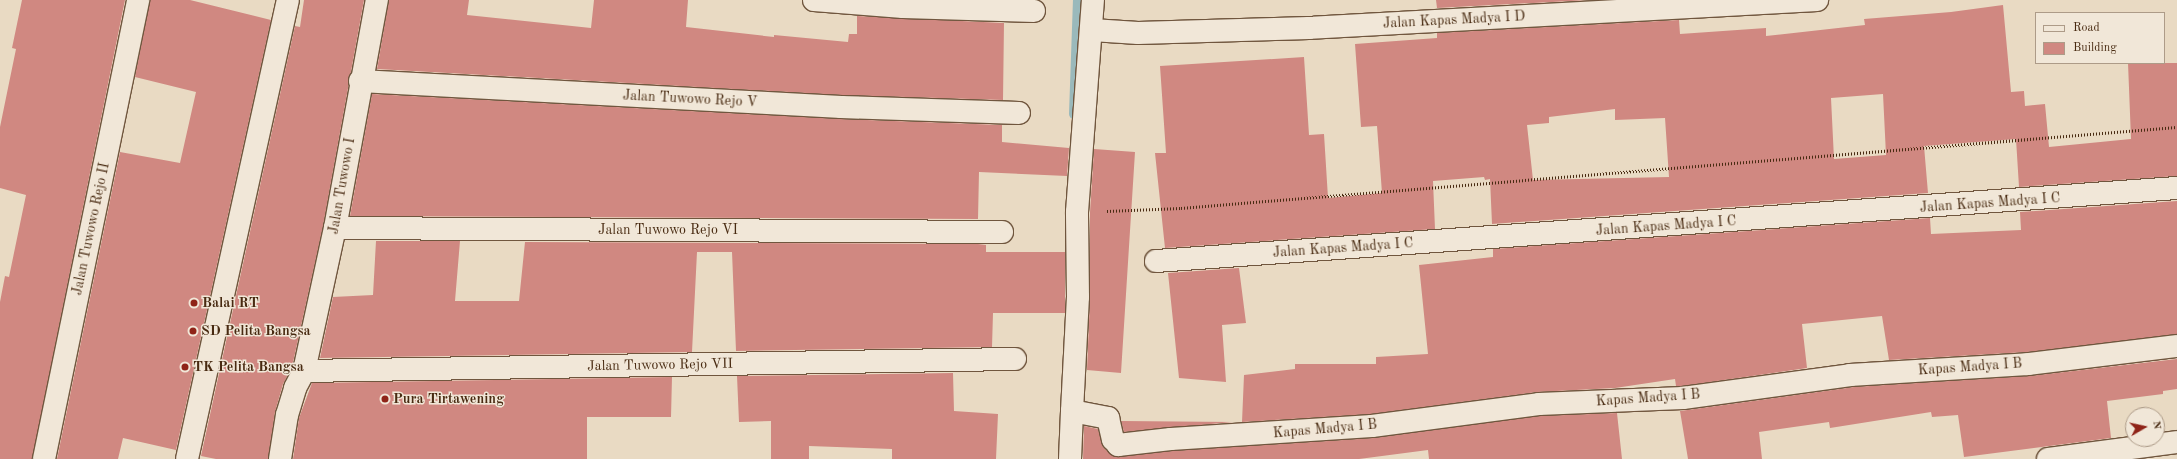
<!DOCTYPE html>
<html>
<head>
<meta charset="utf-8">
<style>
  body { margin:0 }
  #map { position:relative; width:2177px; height:459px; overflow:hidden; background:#e9dac3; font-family:"Old Standard TT",serif }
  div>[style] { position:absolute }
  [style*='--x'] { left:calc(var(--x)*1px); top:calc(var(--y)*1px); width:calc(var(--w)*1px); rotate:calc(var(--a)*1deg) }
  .stream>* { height:10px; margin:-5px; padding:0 5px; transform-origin:5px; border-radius:5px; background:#9ab9bb }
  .building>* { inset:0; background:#d08881 }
  .path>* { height:2.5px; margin-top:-1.25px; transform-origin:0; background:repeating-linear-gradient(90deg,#482a11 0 1px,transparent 0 3px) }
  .roads { filter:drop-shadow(1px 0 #70563e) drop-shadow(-1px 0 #70563e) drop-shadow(0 1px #70563e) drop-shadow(0 -1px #70563e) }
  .street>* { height:22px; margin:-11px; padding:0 11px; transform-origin:11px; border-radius:11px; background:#f1e7d8 }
  .dots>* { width:11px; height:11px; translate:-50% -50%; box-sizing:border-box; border:2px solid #f1e7d8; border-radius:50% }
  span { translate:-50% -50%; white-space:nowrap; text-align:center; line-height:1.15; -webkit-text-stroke:3px #f1e7d8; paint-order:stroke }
  .street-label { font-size:14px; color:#482a11 }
  .poi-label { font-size:14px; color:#482a11; font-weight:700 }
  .left { translate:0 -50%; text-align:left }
  .legend { position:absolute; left:2035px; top:12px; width:130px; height:52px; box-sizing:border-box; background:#f1e7d8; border:1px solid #ad9b88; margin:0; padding:5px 7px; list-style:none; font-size:12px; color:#482a11 }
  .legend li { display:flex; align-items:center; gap:8px; height:20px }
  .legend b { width:20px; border:1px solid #ad9b88 }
  .north { position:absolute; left:2125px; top:407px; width:40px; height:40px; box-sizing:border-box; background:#f1e7d8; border:1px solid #ad9b88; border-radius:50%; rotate:81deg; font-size:11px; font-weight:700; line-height:16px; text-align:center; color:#482a11 }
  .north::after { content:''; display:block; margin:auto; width:14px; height:18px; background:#8f2418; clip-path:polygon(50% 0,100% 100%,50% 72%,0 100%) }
</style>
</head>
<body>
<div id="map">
  <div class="stream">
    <div style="--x:1074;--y:114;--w:114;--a:-88"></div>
  </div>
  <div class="building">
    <div style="clip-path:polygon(22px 0,125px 0,32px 459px,0 459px,0 302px,5px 276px,9px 277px,26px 195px,0 188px,0 127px,16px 49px,12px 48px)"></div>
    <div style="clip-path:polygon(150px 0,190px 0,271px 20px,176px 450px,123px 438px,118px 459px,57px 459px,120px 152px,180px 163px,196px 92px,135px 77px)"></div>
    <div style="clip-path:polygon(304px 0,364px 0,323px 226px,292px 367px,283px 384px,275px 412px,268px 459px,216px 459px,201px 456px,295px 26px,300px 27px)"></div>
    <div style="clip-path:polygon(389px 0,469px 0,467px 15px,591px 28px,594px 0,688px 0,686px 27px,774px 37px,774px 35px,848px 42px,849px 34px,857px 34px,857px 16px,1004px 23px,1003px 100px,842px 95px,377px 69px)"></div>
    <div style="clip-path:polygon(1436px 0,1590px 0,1437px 8px)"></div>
    <div style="clip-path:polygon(evenodd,2003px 5px,2011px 92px,2024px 91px,2025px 106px,2045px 104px,2049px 147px,2131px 139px,2128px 63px,2177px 63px,2177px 176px,2019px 187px,2016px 139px,1924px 146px,1928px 193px,1492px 224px,1490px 179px,1485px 180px,1484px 177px,1433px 181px,1435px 229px,1165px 248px,1155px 153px,1166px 153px,1160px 66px,1304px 57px,1309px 135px,1324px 134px,1328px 198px,1382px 193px,1377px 126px,1361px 127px,1355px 44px,1437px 38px,1437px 33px,1679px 20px,1680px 34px,1766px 28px,1766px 36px,1865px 25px,1864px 19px,1951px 12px,2003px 5px,1883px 94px,1886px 155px,1834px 159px,1831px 98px,1883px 94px,2003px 5px,1615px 109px,1615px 120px,1665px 118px,1669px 177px,1533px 180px,1527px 125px,1549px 123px,1549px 117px,1615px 109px)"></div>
    <div style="clip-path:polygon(372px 94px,840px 119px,1002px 125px,1002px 142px,1069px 148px,1067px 176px,979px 172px,978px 219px,350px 216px)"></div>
    <div style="clip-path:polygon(1094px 149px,1135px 152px,1121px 373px,1087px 370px,1090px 297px,1090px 212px)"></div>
    <div style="clip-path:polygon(2177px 201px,2177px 334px,2027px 352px,1889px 360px,1882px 316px,1802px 324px,1807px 368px,1682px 386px,1676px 386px,1675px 379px,1615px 388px,1537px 392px,1371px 414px,1242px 422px,1244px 375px,1295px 369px,1295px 364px,1376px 364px,1376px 357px,1428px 354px,1419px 265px,1493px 257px,1493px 249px,1930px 218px,1931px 234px,2021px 230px,2020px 212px)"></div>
    <div style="clip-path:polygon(376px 241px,460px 241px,455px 301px,519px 301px,525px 242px,978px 244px,986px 245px,986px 252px,1065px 252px,1065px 313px,993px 313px,992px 347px,736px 351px,732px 252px,697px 252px,692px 352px,320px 358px,333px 297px,373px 295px)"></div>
    <div style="clip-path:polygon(1239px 268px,1246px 323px,1222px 325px,1226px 382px,1179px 378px,1168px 273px)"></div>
    <div style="clip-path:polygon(2177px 359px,2177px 389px,2163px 391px,2163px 394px,2107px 401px,2111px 438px,1964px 457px,1958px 415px,1932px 417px,1931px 412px,1830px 428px,1829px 422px,1759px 432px,1762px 459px,1688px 459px,1680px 411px,1854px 387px,2029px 376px)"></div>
    <div style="clip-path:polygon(953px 373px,954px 411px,998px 414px,996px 459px,892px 459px,892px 449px,809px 446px,809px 459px,771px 459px,771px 421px,739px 422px,737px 376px)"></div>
    <div style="clip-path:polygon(672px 377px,671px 417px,587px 417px,587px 459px,293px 459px,299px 418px,312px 383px)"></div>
    <div style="clip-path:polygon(1617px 413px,1622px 459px,1429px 459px,1428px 450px,1359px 459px,1083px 459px,1084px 426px,1098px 429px,1103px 447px,1113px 456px,1119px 457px,1172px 451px,1374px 438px,1540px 416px)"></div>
    <div style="clip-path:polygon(1121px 421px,1233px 422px,1124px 432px)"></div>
  </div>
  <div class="path">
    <div style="--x:1107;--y:211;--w:74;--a:-2.3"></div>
    <div style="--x:1181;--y:208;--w:999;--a:-4.65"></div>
  </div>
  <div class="roads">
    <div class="street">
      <div style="--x:814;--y:0;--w:89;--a:4.5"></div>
      <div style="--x:903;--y:7;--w:131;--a:1.7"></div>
      <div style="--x:1092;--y:30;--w:46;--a:3.7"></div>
      <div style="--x:1138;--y:33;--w:171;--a:-1.7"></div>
      <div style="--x:1309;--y:28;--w:509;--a:-3.15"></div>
      <div style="--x:360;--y:81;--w:482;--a:3.1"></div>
      <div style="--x:841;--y:107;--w:178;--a:1.9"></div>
      <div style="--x:335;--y:228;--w:667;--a:0.34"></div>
      <div style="--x:1156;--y:261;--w:1024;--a:-4.09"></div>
      <div style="--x:304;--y:371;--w:711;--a:-0.97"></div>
      <div style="--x:1072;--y:411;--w:114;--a:-87"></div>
      <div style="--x:1078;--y:297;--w:85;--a:-90.7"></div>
      <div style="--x:1077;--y:212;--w:213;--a:-85.7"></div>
      <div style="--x:44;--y:459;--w:469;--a:-78.4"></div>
      <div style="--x:187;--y:459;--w:470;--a:-77.6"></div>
      <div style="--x:280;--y:459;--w:45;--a:-81"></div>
      <div style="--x:287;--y:415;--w:28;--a:-73"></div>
      <div style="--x:295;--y:388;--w:19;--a:-62"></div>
      <div style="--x:304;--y:371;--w:146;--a:-77.8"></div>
      <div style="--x:335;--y:228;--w:232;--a:-79.6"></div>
      <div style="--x:1070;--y:459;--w:48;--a:-87.6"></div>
      <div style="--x:1072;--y:411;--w:37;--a:11"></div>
      <div style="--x:1108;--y:418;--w:22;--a:77"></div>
      <div style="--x:1113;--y:439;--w:8;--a:50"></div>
      <div style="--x:1118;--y:445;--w:53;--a:-6.5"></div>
      <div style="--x:1171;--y:439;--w:201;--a:-3.7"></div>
      <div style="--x:1372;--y:426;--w:168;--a:-7.5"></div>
      <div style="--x:1539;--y:404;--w:144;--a:-2.4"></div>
      <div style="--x:1683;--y:398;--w:169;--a:-7.8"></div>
      <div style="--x:1850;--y:375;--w:178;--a:-3.5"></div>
      <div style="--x:2028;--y:364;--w:150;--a:-6.9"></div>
      <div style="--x:2048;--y:459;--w:130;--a:-7.5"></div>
    </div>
  </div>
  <div class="dots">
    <div style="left:194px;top:303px;background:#8f2418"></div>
    <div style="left:193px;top:331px;background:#8f2418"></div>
    <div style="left:185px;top:367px;background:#8f2418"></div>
    <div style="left:385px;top:399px;background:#8f2418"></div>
  </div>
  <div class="street-label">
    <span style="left:1454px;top:20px;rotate:-3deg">Jalan Kapas Madya I D</span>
    <span style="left:690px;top:99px;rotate:3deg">Jalan Tuwowo Rejo V</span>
    <span style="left:342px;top:186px;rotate:-80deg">Jalan Tuwowo I</span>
    <span style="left:1990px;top:203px;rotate:-4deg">Jalan Kapas Madya I C</span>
    <span style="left:1666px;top:226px;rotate:-4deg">Jalan Kapas Madya I C</span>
    <span style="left:91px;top:229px;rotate:-78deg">Jalan Tuwowo Rejo II</span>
    <span style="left:668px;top:230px">Jalan Tuwowo Rejo VI</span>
    <span style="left:1343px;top:248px;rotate:-4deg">Jalan Kapas Madya I C</span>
    <span style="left:660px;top:365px;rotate:-1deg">Jalan Tuwowo Rejo VII</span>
    <span style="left:1970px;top:367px;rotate:-4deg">Kapas Madya I B</span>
    <span style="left:1648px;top:398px;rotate:-4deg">Kapas Madya I B</span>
    <span style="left:1325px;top:429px;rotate:-5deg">Kapas Madya I B</span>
  </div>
  <div class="poi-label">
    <span class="left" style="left:202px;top:303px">Balai RT</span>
    <span class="left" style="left:201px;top:331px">SD Pelita Bangsa</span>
    <span class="left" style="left:193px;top:367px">TK Pelita Bangsa</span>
    <span class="left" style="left:393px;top:399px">Pura Tirtawening</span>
  </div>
  <ul class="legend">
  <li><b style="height:5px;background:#f1e7d8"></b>Road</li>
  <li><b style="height:11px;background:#d08881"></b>Building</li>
  </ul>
  <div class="north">N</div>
</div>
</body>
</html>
